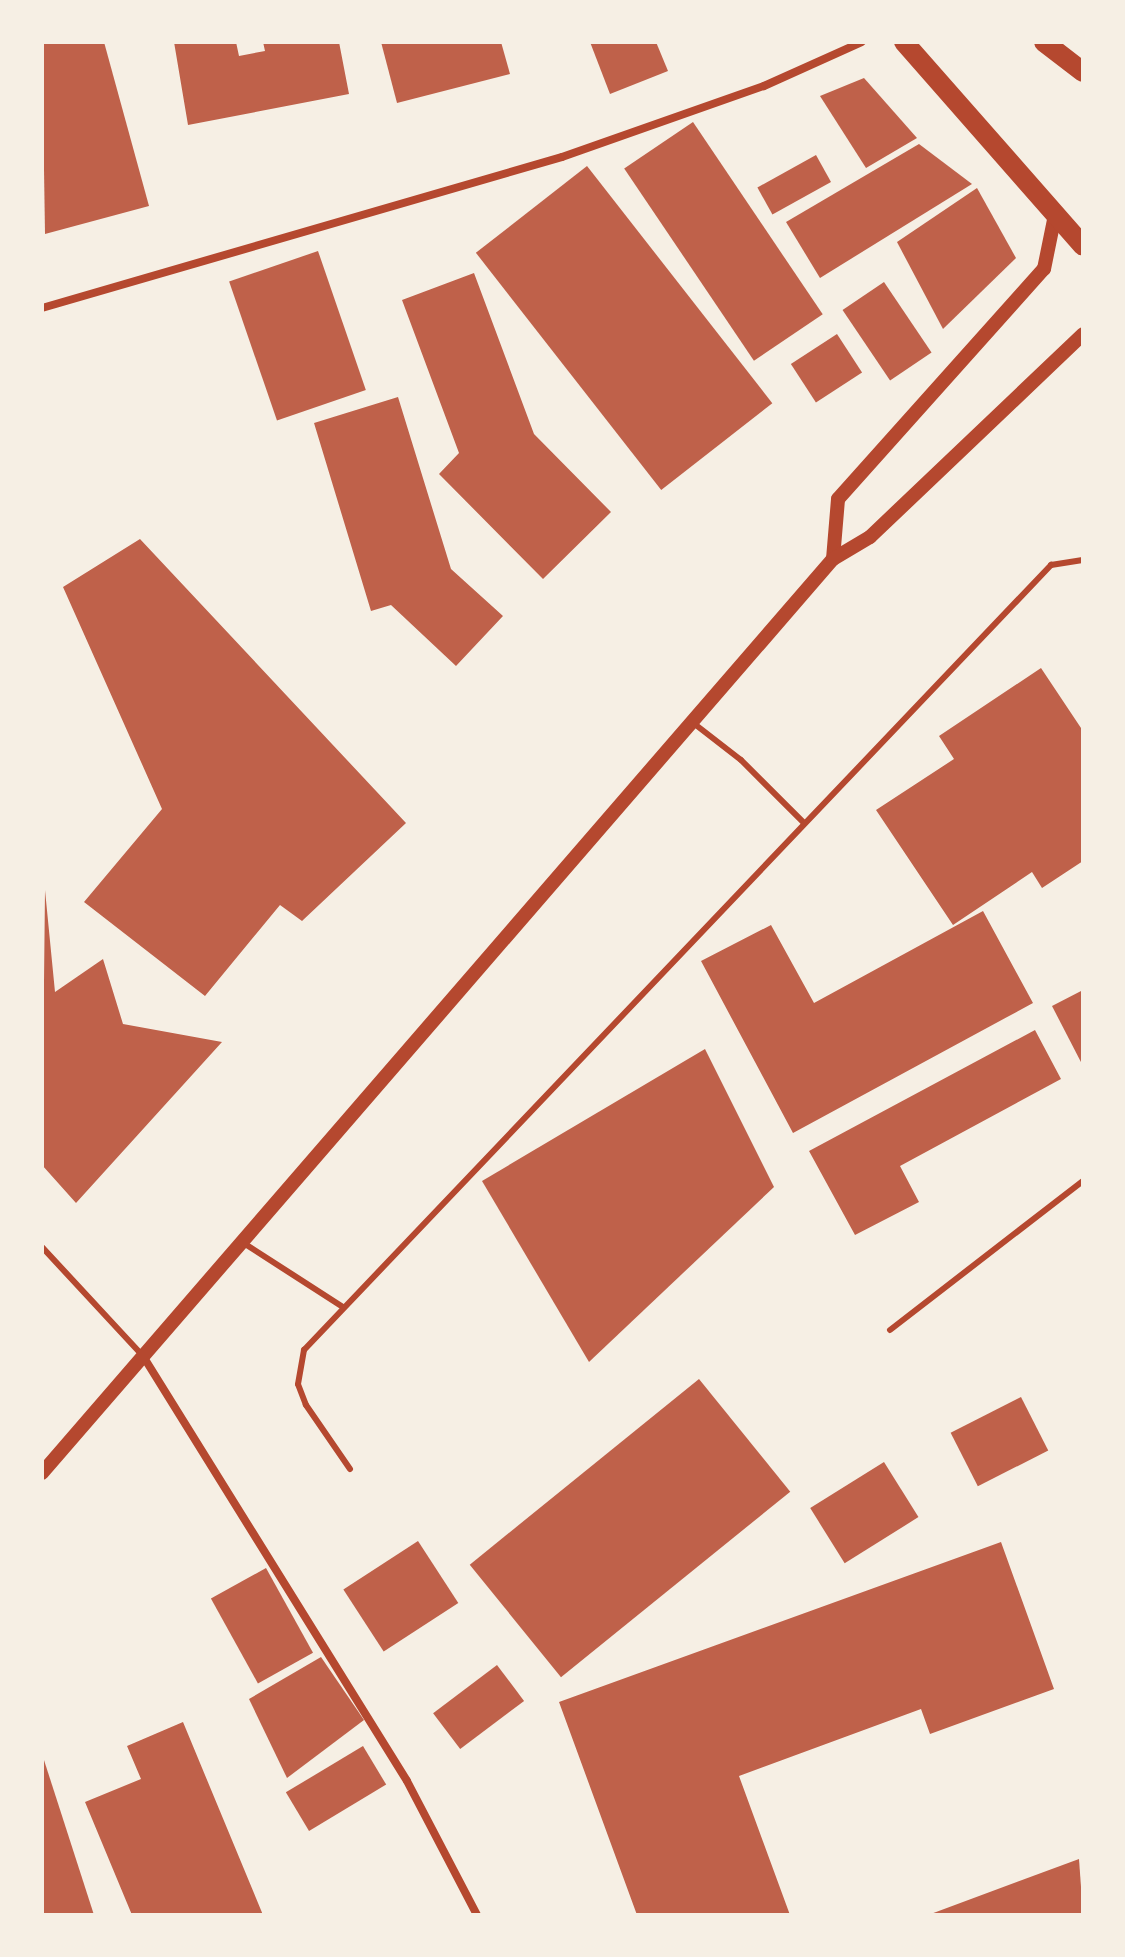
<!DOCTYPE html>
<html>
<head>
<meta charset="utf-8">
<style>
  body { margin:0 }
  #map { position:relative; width:1125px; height:1957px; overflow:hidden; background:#f6efe4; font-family:"DejaVu Sans",sans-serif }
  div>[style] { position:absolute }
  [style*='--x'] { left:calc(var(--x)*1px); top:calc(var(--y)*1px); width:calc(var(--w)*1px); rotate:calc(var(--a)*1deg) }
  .building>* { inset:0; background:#bf614a; transform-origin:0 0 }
  .service>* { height:6px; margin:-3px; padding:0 3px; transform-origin:3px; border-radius:3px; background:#b5482f }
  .minor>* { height:8px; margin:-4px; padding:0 4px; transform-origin:4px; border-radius:4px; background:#b5482f }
  .tertiary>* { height:14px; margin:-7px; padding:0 7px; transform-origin:7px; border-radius:7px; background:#b5482f }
  .primary>* { height:20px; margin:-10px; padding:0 10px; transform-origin:10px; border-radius:10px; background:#b5482f }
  span { translate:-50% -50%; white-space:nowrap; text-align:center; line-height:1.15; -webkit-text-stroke:8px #f6efe4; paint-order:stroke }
  .frame { position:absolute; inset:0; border:44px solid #f6efe4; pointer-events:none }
</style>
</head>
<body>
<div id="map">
  <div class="building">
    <div style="clip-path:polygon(42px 42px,104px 42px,149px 206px,45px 234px)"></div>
    <div style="clip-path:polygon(174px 42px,236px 42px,239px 56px,265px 51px,263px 42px,339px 42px,349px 94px,188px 125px)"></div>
    <div style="clip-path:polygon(381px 42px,501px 42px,510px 74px,397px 103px)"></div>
    <div style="clip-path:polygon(590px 42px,656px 42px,668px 71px,610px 94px)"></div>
    <div style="clip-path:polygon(864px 78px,917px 138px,866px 168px,820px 96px)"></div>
    <div style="left:693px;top:122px;width:232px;height:83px;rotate:56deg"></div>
    <div style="clip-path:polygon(919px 144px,972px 184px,820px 278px,786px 222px)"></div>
    <div style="left:816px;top:155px;width:31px;height:67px;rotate:61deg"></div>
    <div style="left:587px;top:166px;width:301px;height:141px;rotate:52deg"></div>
    <div style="clip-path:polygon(977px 188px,1016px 258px,943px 329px,897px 242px)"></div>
    <div style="left:318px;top:251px;width:147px;height:94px;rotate:71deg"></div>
    <div style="clip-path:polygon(474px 273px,534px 434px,611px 512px,543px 579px,439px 474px,459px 453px,402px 300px)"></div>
    <div style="left:884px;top:282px;width:85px;height:50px;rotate:56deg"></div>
    <div style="left:837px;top:334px;width:46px;height:55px;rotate:57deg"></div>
    <div style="clip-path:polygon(398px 397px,451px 569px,503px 616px,456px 666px,391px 605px,371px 611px,314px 423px)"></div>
    <div style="clip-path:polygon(140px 539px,406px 823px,302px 921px,280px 905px,205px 996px,84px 902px,162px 809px,63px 587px)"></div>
    <div style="clip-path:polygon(1041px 668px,1083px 731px,1083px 861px,1042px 888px,1032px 872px,953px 925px,876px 810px,954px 759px,939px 736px)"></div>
    <div style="clip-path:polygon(45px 890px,55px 992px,103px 959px,123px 1024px,222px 1042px,76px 1203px,42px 1165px)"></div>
    <div style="clip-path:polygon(983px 911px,1033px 1003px,793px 1133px,701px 961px,771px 925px,814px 1003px)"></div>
    <div style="clip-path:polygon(1083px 990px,1083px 1066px,1052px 1006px)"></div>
    <div style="clip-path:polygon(1035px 1030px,1061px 1079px,900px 1166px,919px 1202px,855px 1235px,809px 1151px)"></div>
    <div style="clip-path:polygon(705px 1049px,774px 1187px,589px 1362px,482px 1181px)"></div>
    <div style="left:699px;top:1379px;width:145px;height:295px;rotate:51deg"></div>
    <div style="left:1021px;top:1397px;width:60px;height:79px;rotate:63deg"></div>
    <div style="left:884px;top:1462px;width:65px;height:87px;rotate:58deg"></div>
    <div style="left:418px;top:1541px;width:74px;height:89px;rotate:57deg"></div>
    <div style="clip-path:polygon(1001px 1542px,1054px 1689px,930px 1734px,921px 1709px,739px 1776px,790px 1915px,637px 1915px,559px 1702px)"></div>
    <div style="left:266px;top:1568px;width:97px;height:63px;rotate:61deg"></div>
    <div style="clip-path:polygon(321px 1657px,364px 1720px,287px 1778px,249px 1699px)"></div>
    <div style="left:497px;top:1665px;width:45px;height:80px;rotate:53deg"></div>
    <div style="clip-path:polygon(183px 1722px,263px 1915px,132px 1915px,85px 1802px,141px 1779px,127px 1746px)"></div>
    <div style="left:363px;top:1746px;width:45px;height:90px;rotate:59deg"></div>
    <div style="clip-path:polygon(42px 1757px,43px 1757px,94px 1915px,42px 1915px)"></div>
    <div style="clip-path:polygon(1079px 1859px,1083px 1915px,928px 1915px)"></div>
  </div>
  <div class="service">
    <div style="--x:692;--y:722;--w:62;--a:37.8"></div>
    <div style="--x:741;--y:760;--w:89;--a:45"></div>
    <div style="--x:242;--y:1242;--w:120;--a:32.8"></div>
    <div style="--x:42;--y:1247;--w:149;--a:47.2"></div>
    <div style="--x:890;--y:1330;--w:244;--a:-37.7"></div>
    <div style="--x:350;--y:1469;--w:78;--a:-124.5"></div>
    <div style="--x:306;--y:1405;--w:22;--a:-111"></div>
    <div style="--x:298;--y:1384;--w:35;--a:-80"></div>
    <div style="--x:304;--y:1350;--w:1084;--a:-46.42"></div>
    <div style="--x:1051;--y:565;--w:32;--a:-9"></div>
  </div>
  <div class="minor">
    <div style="--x:42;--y:308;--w:541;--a:-16.19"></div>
    <div style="--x:562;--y:157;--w:214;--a:-19.4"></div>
    <div style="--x:764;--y:86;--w:107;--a:-24.2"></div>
    <div style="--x:143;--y:1356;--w:500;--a:58.15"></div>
    <div style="--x:407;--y:1781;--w:151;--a:62.4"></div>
  </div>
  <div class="tertiary">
    <div style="--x:833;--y:559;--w:60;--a:-85.2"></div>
    <div style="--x:838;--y:499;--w:309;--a:-48.2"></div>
    <div style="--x:1044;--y:269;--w:55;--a:-78.5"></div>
    <div style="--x:42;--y:1473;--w:1209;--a:-49.13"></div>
    <div style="--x:833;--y:559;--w:43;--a:-30.7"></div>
    <div style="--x:870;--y:537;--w:294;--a:-43.6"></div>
  </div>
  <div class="primary">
    <div style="--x:904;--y:42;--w:271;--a:48.7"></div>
    <div style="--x:1044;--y:42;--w:49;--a:37.6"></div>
  </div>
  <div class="frame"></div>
</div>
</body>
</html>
